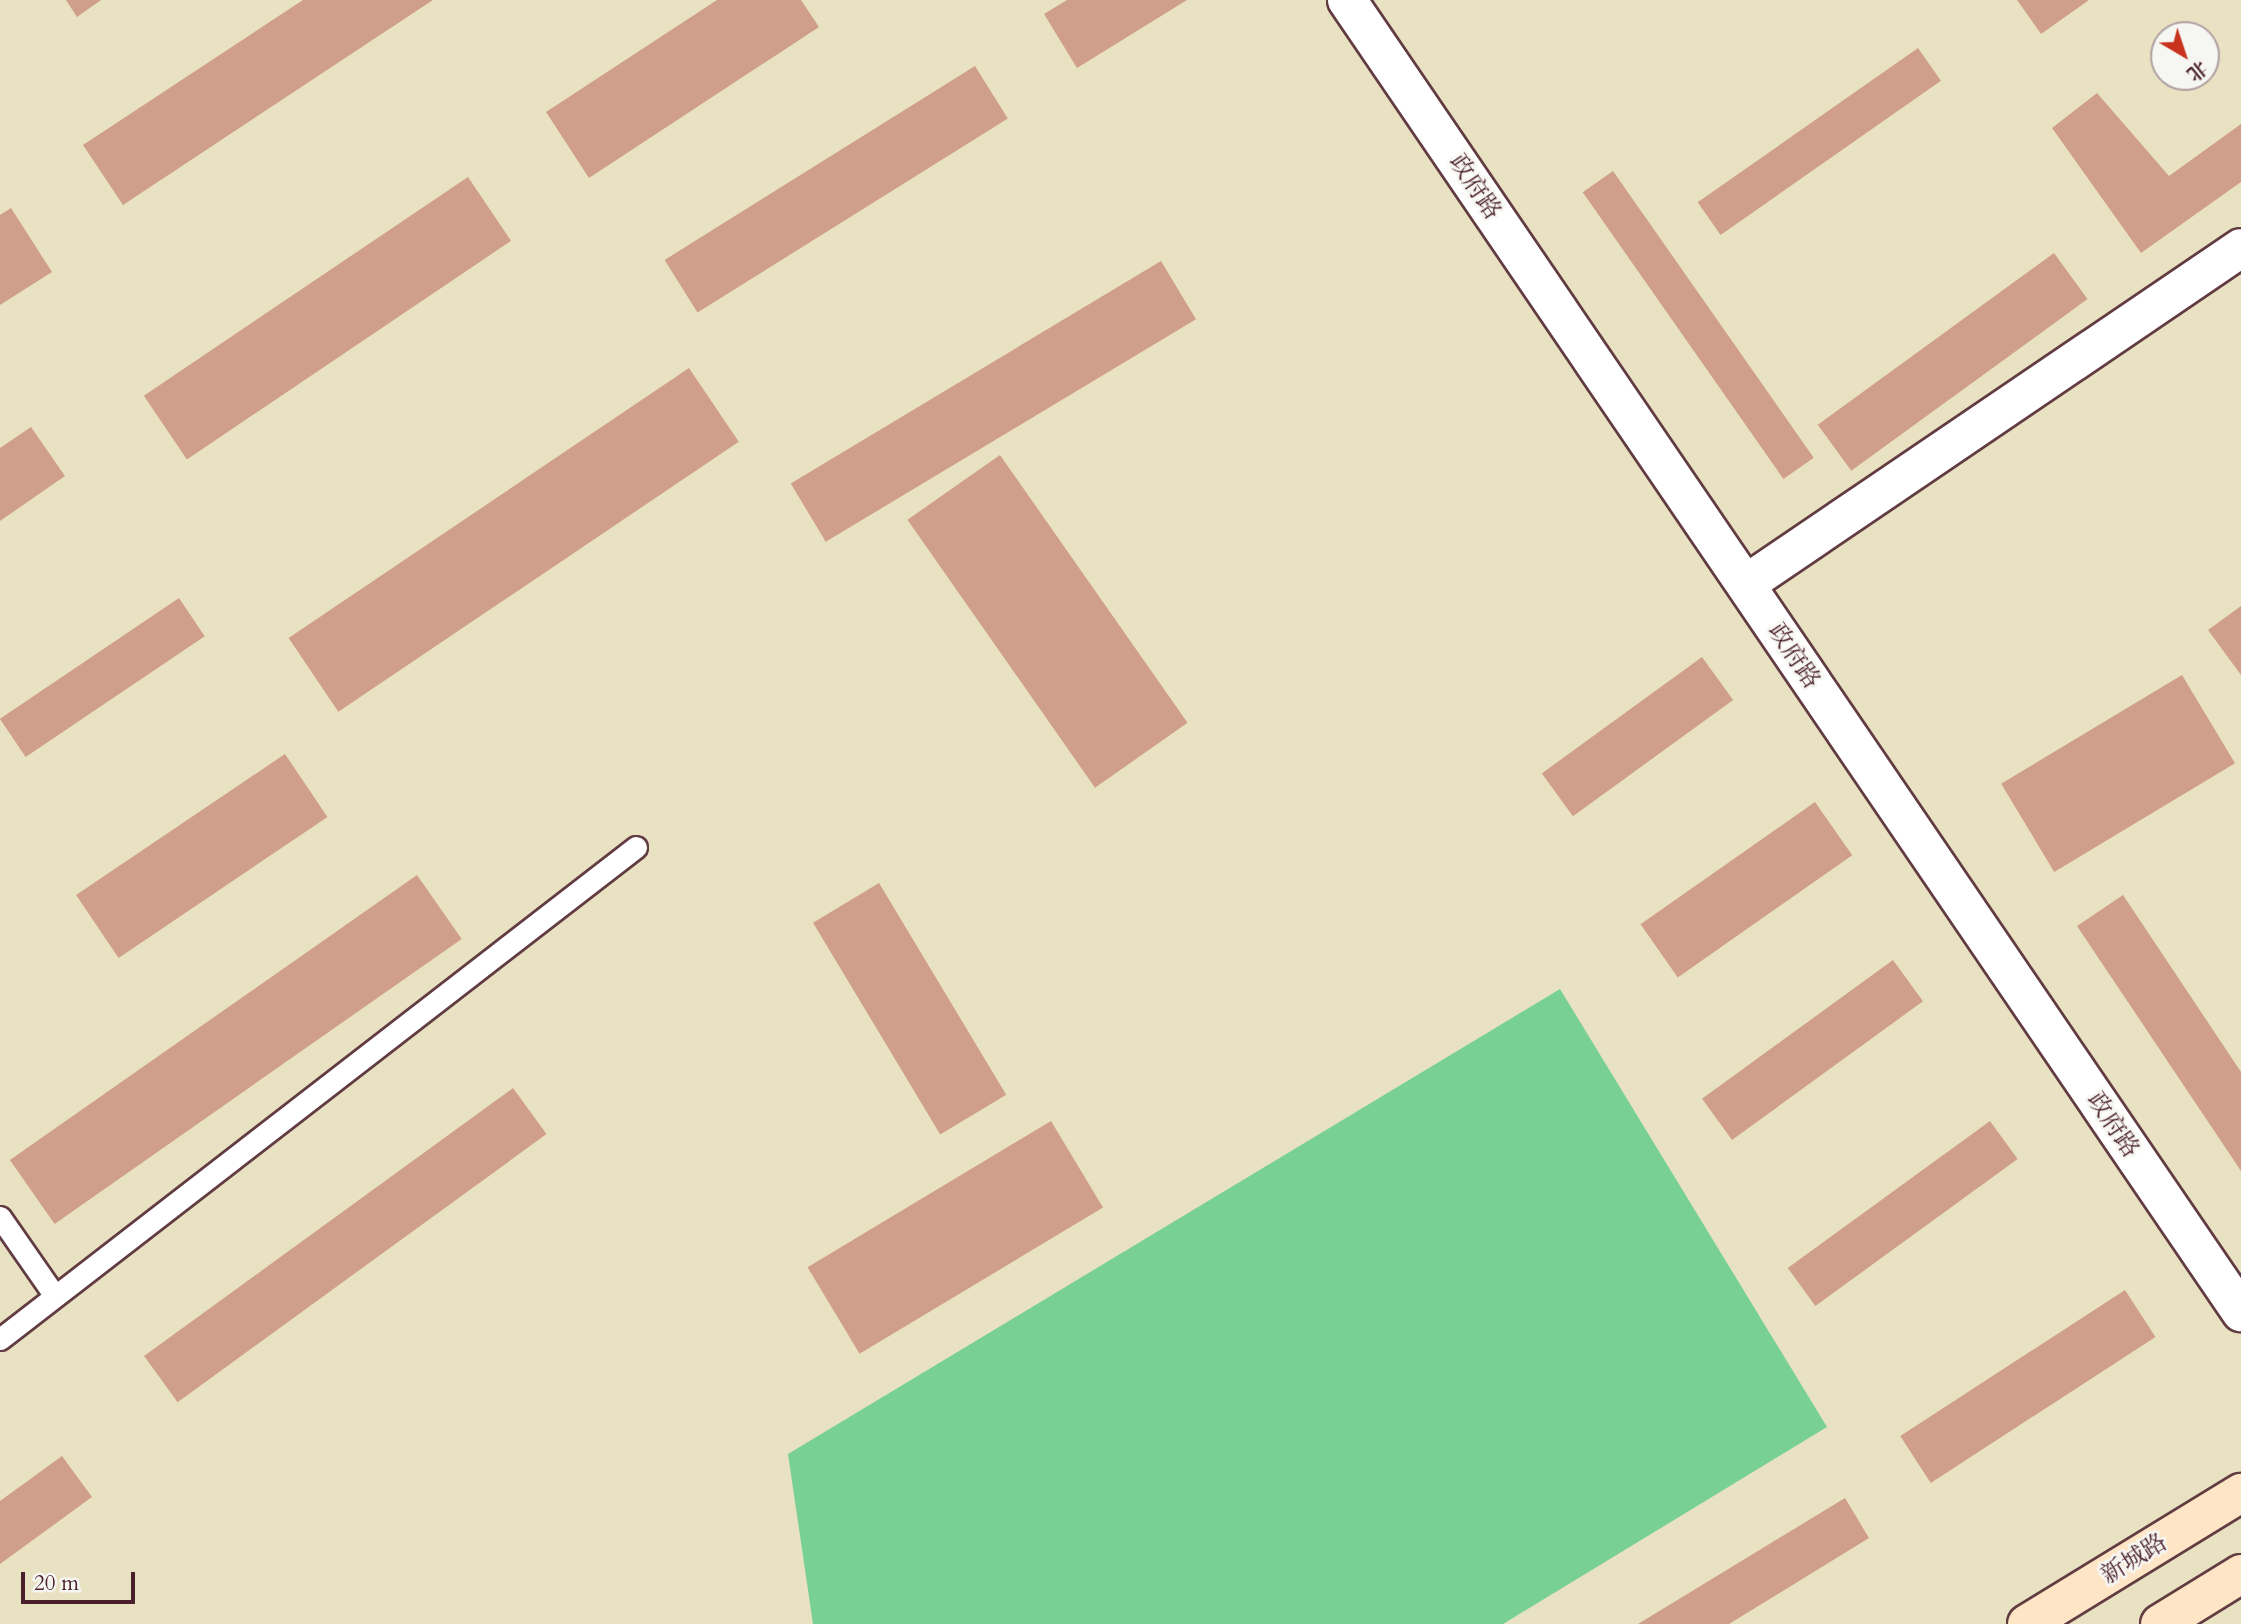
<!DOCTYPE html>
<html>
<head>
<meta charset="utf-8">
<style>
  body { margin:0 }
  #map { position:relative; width:2241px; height:1624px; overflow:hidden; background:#e8e2c2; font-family:Cardo,"Noto Serif SC",serif }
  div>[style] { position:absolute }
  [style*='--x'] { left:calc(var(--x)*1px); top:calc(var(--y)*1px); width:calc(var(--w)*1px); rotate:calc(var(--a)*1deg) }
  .green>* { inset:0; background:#78d095 }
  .building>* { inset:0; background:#d09f8c; transform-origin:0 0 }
  .roads { filter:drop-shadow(2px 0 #623c42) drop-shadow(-2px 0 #623c42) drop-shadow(0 2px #623c42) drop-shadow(0 -2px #623c42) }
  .service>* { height:21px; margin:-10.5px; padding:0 10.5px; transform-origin:10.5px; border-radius:10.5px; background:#fff }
  .tertiary>* { height:38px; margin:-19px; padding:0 19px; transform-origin:19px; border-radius:19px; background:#fff }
  .secondary>* { height:38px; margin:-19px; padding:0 19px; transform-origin:19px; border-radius:19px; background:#fee5c5 }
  span { translate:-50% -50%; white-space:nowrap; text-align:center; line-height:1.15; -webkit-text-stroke:5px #f6f6f2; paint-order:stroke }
  .street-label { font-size:24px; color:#4a1f2b }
  .north { position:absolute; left:2150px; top:21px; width:70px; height:70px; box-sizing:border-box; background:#f6f6f2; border:2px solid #b1a0a2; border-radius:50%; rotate:141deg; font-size:19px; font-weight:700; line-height:28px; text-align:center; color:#4a1f2b }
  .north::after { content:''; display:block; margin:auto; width:24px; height:32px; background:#c8321e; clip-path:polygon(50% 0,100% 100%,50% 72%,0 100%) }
  .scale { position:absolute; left:21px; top:1572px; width:114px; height:32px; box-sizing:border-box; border:4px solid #4a1f2b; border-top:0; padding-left:9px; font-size:21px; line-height:24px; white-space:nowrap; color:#4a1f2b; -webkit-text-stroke:5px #f6f6f2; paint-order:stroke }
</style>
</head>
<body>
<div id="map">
  <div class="green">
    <div style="clip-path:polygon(1560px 989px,1827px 1427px,1503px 1624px,813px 1624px,788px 1454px)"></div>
  </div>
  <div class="building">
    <div style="clip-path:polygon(66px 0,101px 0,77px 17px)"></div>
    <div style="clip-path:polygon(303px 0,433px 0,123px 205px,83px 145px)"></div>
    <div style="clip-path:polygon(717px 0,801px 0,819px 27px,589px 178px,546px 112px)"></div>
    <div style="clip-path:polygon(1067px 0,1187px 0,1077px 68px,1044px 14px)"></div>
    <div style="clip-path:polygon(2017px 0,2089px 0,2041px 34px)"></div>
    <div style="left:1918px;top:48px;width:40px;height:269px;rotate:55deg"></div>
    <div style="left:975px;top:66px;width:62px;height:366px;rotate:58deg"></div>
    <div style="clip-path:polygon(2097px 93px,2169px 176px,2241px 124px,2241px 182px,2141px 253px,2052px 128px)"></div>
    <div style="left:1613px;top:171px;width:350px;height:37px;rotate:55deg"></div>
    <div style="left:468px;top:177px;width:77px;height:391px;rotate:56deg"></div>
    <div style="clip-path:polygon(11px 208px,52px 272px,0 305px,0 215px)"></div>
    <div style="left:2054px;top:253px;width:57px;height:292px;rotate:54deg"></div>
    <div style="left:1161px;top:261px;width:68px;height:432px;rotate:59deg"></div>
    <div style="left:689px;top:368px;width:89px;height:483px;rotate:56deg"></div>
    <div style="clip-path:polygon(31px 427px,65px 476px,0 521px,0 448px)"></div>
    <div style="left:1000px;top:455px;width:327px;height:113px;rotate:55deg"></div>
    <div style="left:179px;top:598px;width:46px;height:216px;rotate:56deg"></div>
    <div style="clip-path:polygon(2241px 606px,2241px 675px,2208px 630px)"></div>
    <div style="left:1702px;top:657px;width:53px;height:198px;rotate:54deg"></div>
    <div style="left:2182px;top:675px;width:103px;height:211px;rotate:59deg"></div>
    <div style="left:285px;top:754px;width:76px;height:252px;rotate:56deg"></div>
    <div style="left:1815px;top:802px;width:65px;height:213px;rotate:55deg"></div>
    <div style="left:417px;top:875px;width:78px;height:497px;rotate:55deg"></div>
    <div style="left:879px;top:883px;width:247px;height:77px;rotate:59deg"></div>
    <div style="clip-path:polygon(2123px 895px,2241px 1072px,2241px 1171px,2077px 926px)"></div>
    <div style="left:1893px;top:960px;width:51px;height:236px;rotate:54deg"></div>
    <div style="left:513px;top:1088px;width:57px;height:456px;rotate:54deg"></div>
    <div style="left:1051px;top:1121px;width:101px;height:284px;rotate:59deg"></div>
    <div style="left:1990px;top:1121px;width:47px;height:250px;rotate:54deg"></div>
    <div style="left:2125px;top:1290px;width:56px;height:268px;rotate:57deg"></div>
    <div style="clip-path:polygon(62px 1456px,92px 1497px,0 1564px,0 1501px)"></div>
    <div style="clip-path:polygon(1845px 1498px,1869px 1538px,1729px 1624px,1638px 1624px)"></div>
  </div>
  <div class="roads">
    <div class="service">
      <div style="--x:0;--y:1217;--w:96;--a:55.2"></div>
      <div style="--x:0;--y:1339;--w:804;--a:-37.72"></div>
    </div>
    <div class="tertiary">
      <div style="--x:1347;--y:0;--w:1588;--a:55.73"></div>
      <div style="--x:1746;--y:584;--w:598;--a:-34.17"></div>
    </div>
    <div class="secondary">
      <div style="--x:2027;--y:1624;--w:251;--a:-31.5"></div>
      <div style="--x:2160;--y:1624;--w:95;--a:-31.7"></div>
    </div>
  </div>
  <div class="street-label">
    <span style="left:1475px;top:187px;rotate:56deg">政府路</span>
    <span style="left:1794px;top:656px;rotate:56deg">政府路</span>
    <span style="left:2113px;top:1125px;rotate:56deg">政府路</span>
    <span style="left:2134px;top:1559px;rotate:-32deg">新城路</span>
  </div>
  <div class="north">北</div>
  <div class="scale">20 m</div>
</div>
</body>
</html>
